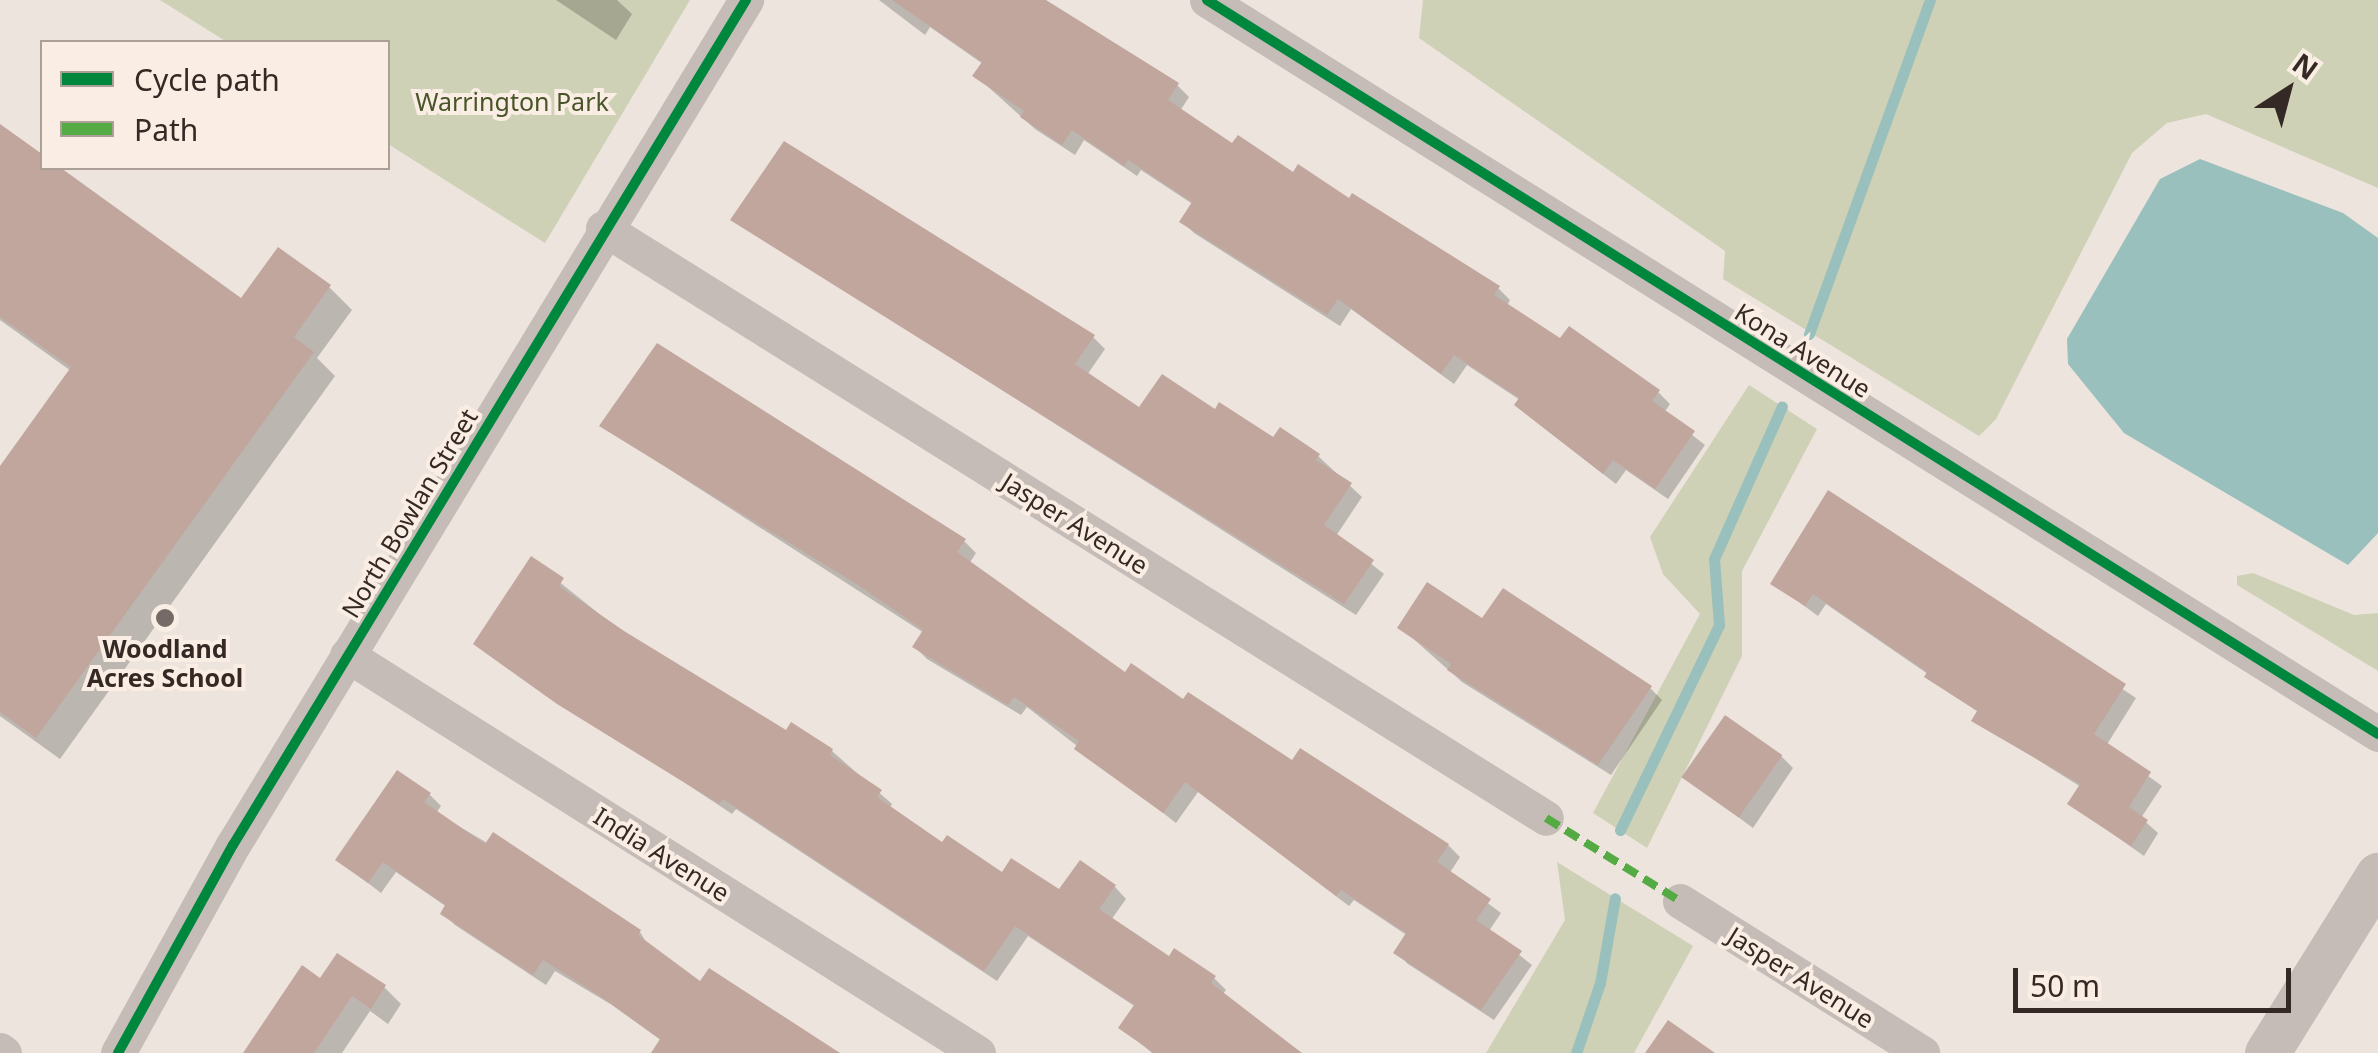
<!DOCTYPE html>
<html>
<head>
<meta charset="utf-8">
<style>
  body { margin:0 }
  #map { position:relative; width:2378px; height:1053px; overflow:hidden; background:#ece4dd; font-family:"Noto Sans",sans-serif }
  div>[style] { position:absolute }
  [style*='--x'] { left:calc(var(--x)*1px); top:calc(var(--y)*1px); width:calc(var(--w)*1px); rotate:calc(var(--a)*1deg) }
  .green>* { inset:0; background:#cfd1b6 }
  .water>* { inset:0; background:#99c0bc }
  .shadow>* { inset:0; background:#0003 }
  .stream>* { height:11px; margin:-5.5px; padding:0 5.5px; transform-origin:5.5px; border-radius:5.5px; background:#99c0bc }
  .building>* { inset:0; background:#c1a69e; transform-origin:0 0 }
  .minor>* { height:35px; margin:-17.5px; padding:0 17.5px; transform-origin:17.5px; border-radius:17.5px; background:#c5bcb7 }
  .tertiary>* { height:45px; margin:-22.5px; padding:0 22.5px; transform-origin:22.5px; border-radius:22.5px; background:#c5bcb7 }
  .quiet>* { height:8px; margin-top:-4px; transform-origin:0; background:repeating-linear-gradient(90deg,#54ab44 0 15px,transparent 0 23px) }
  .cycleway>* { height:10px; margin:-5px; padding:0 5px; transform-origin:5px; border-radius:5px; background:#00873e }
  .dots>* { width:28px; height:28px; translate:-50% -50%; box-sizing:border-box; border:5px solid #faeee4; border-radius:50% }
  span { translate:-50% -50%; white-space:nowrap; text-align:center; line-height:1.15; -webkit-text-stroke:8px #faeee4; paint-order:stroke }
  .park-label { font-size:25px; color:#485528 }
  .street-label { font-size:25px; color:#352925 }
  .poi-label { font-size:25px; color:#352925; font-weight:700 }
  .legend { position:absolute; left:40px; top:40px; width:350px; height:130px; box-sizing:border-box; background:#faeee4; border:2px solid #ab9f98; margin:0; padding:12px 18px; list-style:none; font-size:30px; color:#352925 }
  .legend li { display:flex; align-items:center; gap:20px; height:50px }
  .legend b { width:50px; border:2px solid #ab9f98 }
  .north { position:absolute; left:2238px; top:40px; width:100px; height:100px; -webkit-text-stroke:8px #faeee4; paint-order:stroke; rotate:36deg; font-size:28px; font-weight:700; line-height:40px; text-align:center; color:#352925 }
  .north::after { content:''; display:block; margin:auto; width:35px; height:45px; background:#352925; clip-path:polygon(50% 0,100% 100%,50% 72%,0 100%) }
  .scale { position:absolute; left:2013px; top:968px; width:278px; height:45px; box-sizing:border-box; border:5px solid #352925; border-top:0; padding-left:12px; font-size:30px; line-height:35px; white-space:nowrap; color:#352925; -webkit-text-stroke:8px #faeee4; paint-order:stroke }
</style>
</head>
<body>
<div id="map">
  <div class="green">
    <div style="clip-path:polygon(160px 0,690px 0,545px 243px,388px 144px,388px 42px,227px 42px)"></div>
    <div style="clip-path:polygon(1423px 0,2378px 0,2378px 188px,2206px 114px,2167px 123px,2132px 153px,1996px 419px,1979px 436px,1723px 279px,1725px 251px,1419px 38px)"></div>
    <div style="clip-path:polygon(1749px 385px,1817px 429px,1742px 571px,1742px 656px,1647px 848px,1593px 813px,1700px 614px,1663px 574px,1650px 537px)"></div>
    <div style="clip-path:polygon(2253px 573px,2354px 615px,2378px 613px,2378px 671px,2237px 585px,2237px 576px)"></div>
    <div style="clip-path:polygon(1557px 862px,1693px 946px,1634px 1053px,1486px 1053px,1565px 920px)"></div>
  </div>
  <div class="water">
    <div style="clip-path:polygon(2200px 159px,2343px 213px,2378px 238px,2378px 533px,2348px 565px,2124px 433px,2068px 364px,2067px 339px,2160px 179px)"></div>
  </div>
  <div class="shadow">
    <div style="clip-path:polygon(556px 0,617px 0,632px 14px,616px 40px)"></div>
    <div style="clip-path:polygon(879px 0,1042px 0,1177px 85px,1189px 97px,1180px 111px,1233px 147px,1350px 201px,1353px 197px,1498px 288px,1510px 300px,1507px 306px,1561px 341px,1658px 392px,1670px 404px,1664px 413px,1705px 445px,1668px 499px,1626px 470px,1616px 484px,1530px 417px,1520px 400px,1467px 365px,1454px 384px,1351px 309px,1340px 326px,1194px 233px,1182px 221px,1194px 205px,1141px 170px,1137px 176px,1084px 140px,1075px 155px,1035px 129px,975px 75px,983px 64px,930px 27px,925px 35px)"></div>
    <div style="clip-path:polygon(0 127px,42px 158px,42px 168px,56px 168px,242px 301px,329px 287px,352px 310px,317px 358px,335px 376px,60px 759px,0 716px,0 471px,71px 371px,0 320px)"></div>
    <div style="clip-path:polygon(734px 220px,1093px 337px,1105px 349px,1087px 375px,1140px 411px,1215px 412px,1318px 456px,1362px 497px,1336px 536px,1384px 574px,1356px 615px)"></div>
    <div style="clip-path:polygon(602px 426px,964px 541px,976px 553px,969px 564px,1126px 675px,1448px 845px,1460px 857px,1449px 874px,1501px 913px,1489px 931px,1532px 965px,1494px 1020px,1408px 964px,1396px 952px,1408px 936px,1354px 900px,1349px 906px,1198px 792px,1176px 823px,1027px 707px,1021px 715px,927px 659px,915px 647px,924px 633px)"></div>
    <div style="clip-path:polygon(1829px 494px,2136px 698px,2106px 746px,2162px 786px,2141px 818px,2158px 833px,2144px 856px,2070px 804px,2081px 787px,1974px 720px,1989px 716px,1826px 604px,1818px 616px,1773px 583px)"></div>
    <div style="clip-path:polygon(532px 560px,623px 633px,787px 733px,832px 751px,892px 804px,889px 809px,943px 845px,1002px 876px,1060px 893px,1115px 887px,1126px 899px,1111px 920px,1169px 959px,1214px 978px,1226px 990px,1222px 995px,1299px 1053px,1152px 1053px,1122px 1028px,1136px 1007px,1028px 936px,997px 981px,736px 809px,732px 814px,476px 644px)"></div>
    <div style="clip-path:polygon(1482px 622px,1650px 688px,1662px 700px,1611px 775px,1462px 682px,1400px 627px)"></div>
    <div style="clip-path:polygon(1781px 756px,1793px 768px,1753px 828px,1685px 778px)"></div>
    <div style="clip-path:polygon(429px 794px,441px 806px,436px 813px,640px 932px,649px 947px,701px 984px,840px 1053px,663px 1053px,662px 1041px,612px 1005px,555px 971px,546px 985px,455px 925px,443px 913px,447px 907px,396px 872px,381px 893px,338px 860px)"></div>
    <div style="clip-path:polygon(321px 981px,384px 987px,401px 1004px,388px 1024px,370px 1011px,342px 1053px,246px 1053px)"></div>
  </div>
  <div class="stream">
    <div style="--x:1809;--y:334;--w:355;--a:-70.1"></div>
    <div style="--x:1620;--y:830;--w:228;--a:-64.2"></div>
    <div style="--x:1719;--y:625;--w:66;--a:-94.3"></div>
    <div style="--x:1714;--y:559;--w:167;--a:-66"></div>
    <div style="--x:1576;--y:1053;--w:74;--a:-71.1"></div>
    <div style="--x:1600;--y:983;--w:86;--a:-80"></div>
  </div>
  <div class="building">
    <div style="clip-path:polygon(892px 0,1046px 0,1179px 83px,1168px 100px,1232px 143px,1238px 135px,1293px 172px,1298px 164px,1349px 198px,1352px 193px,1500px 286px,1494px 295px,1560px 338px,1569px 326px,1660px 390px,1652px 401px,1695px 431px,1655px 489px,1613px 460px,1603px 474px,1514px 405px,1519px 398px,1454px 355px,1441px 374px,1338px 299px,1327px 315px,1179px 222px,1192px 202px,1128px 160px,1124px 166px,1072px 130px,1062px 145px,1020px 117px,1024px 111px,972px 76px,982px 62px)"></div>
    <div style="clip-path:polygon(0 124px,42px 154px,42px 168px,61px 168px,241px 298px,278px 247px,331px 285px,294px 337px,314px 352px,36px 738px,0 712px,0 466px,71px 367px,0 317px)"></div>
    <div style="clip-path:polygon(784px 141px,1095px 335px,1075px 364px,1139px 407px,1162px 374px,1215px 409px,1219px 402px,1273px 437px,1280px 427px,1320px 454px,1316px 460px,1352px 483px,1324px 525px,1374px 560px,1344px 604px,730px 220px)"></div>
    <div style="clip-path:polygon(657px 343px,966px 539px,957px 552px,1125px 672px,1131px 663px,1183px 699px,1188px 692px,1292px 760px,1300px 748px,1449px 844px,1437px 862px,1491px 899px,1476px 920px,1522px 951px,1481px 1010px,1393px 953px,1406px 933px,1341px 890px,1336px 896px,1185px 782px,1163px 813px,1074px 749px,1079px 741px,1014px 697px,1008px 705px,912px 647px,923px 630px,858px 585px,599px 426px)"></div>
    <div style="clip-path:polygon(1828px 490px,2126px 684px,2094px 734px,2151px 772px,2129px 807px,2148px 820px,2131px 846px,2067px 804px,2080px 784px,1971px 721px,1977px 711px,1924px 677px,1927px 672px,1813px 594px,1805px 606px,1770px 584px)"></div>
    <div style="clip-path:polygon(531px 556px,564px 578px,559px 586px,624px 631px,786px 730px,791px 722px,833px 749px,830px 755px,882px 790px,877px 797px,942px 842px,947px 835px,1002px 872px,1011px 858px,1059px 889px,1080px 860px,1116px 885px,1099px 909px,1169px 956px,1174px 948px,1216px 976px,1211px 983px,1302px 1053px,1154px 1053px,1118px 1028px,1134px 1005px,1015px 926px,984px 971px,723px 799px,719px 804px,557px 704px,473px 644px)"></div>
    <div style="clip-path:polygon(1427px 582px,1482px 618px,1503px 588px,1652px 686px,1598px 765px,1447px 670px,1451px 664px,1397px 628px)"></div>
    <div style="left:1725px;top:715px;width:70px;height:76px;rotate:35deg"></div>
    <div style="clip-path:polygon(397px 770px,431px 793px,424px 802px,485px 844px,493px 832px,641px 930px,638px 935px,700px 981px,709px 968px,840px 1053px,651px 1053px,660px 1039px,597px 994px,543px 960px,533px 975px,440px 914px,445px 905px,383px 862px,368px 883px,335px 860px)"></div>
    <div style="clip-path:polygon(337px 953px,386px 985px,371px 1009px,352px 996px,314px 1053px,243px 1053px,302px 965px,320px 978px)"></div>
    <div style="clip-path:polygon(1668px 1020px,1715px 1053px,1645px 1053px)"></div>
  </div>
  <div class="minor">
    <div style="--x:1207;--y:0;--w:1382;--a:32.08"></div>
    <div style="--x:603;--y:228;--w:1112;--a:32.03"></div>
    <div style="--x:347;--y:655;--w:746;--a:32.24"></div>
    <div style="--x:1680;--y:901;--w:286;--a:32.1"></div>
    <div style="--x:0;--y:1050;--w:5;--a:37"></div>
    <div style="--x:118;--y:1053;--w:238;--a:-61.1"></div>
    <div style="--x:233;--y:845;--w:989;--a:-58.74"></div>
  </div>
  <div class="tertiary">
    <div style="--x:2267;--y:1053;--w:210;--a:-58.1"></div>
  </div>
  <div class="quiet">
    <div style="--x:1546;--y:818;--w:158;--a:31.8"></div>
  </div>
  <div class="cycleway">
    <div style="--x:1207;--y:0;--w:1382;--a:32.08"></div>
    <div style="--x:118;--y:1053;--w:238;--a:-61.1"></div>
    <div style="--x:233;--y:845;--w:989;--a:-58.74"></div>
  </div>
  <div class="dots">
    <div style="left:165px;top:618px;background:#756a65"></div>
  </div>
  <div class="park-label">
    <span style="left:512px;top:101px">Warrington Park</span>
  </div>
  <div class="street-label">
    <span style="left:1803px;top:350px;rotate:32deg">Kona Avenue</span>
    <span style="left:409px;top:513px;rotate:-59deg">North Bowlan Street</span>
    <span style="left:1075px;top:523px;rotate:32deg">Jasper Avenue</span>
    <span style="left:662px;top:854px;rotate:32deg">India Avenue</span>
    <span style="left:1801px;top:977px;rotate:32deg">Jasper Avenue</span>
  </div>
  <div class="poi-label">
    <span style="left:165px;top:663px">Woodland<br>Acres School</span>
  </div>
  <ul class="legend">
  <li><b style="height:12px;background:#00873e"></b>Cycle path</li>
  <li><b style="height:12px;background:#54ab44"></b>Path</li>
  </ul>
  <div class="north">N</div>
  <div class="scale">50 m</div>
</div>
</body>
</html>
